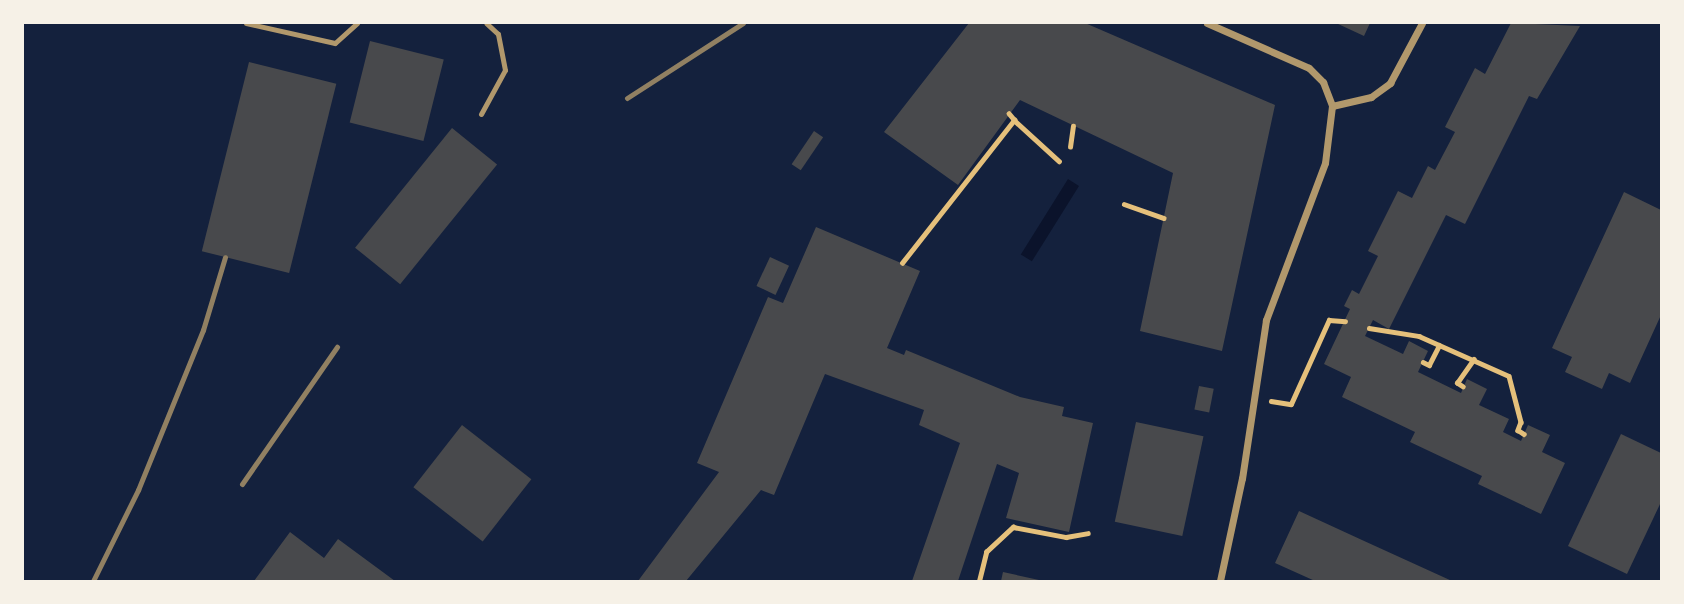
<!DOCTYPE html>
<html>
<head>
<meta charset="utf-8">
<style>
  body { margin:0 }
  #map { position:relative; width:1684px; height:604px; overflow:hidden; background:#14213d; font-family:"DejaVu Sans",sans-serif }
  div>[style] { position:absolute }
  [style*='--x'] { left:calc(var(--x)*1px); top:calc(var(--y)*1px); width:calc(var(--w)*1px); rotate:calc(var(--a)*1deg) }
  .water>* { inset:0; background:#0b132b; transform-origin:0 0 }
  .building>* { inset:0; background:#48494c; transform-origin:0 0 }
  .path>* { height:4.5px; margin:-2.25px; padding:0 2.25px; transform-origin:2.25px; border-radius:2.25px; background:#e5c07b }
  .service>* { height:5px; margin:-2.5px; padding:0 2.5px; transform-origin:2.5px; border-radius:2.5px; background:#b1986c }
  .minor>* { height:7px; margin:-3.5px; padding:0 3.5px; transform-origin:3.5px; border-radius:3.5px; background:#b1986c }
  .rail>* { height:5px; margin:-2.5px; padding:0 2.5px; transform-origin:2.5px; border-radius:2.5px; background:#918062 }
  span { translate:-50% -50%; white-space:nowrap; text-align:center; line-height:1.15; -webkit-text-stroke:7px #f6f1e7; paint-order:stroke }
  .frame { position:absolute; inset:0; border:24px solid #f6f1e7; pointer-events:none }
</style>
</head>
<body>
<div id="map">
  <div class="water">
    <div style="left:1068px;top:179px;width:13px;height:89px;rotate:32deg"></div>
  </div>
  <div class="building">
    <div style="clip-path:polygon(969px 23px,1085px 23px,1275px 105px,1222px 351px,1140px 331px,1173px 173px,1020px 100px,958px 185px,884px 132px)"></div>
    <div style="clip-path:polygon(1336px 23px,1370px 23px,1364px 36px)"></div>
    <div style="clip-path:polygon(1511px 23px,1580px 26px,1537px 99px,1529px 96px,1465px 224px,1446px 215px,1389px 329px,1373px 320px,1365px 336px,1403px 354px,1409px 341px,1428px 351px,1418px 372px,1461px 393px,1467px 379px,1487px 389px,1479px 405px,1509px 419px,1503px 432px,1521px 441px,1528px 425px,1550px 435px,1542px 452px,1565px 463px,1541px 514px,1478px 484px,1482px 476px,1410px 442px,1415px 432px,1342px 397px,1351px 377px,1324px 364px,1350px 309px,1344px 306px,1352px 290px,1359px 294px,1378px 256px,1368px 251px,1398px 191px,1412px 198px,1428px 166px,1435px 170px,1455px 132px,1445px 127px,1475px 68px,1485px 74px)"></div>
    <div style="left:370px;top:41px;width:76px;height:84px;rotate:14deg"></div>
    <div style="left:249px;top:62px;width:90px;height:195px;rotate:14deg"></div>
    <div style="left:452px;top:128px;width:58px;height:154px;rotate:39deg"></div>
    <div style="left:814px;top:131px;width:11px;height:40px;rotate:34deg"></div>
    <div style="clip-path:polygon(1624px 192px,1661px 210px,1661px 315px,1630px 383px,1609px 373px,1602px 389px,1565px 372px,1572px 357px,1552px 348px)"></div>
    <div style="clip-path:polygon(816px 227px,920px 271px,887px 348px,904px 355px,906px 350px,1020px 397px,1064px 407px,1062px 416px,1093px 423px,1069px 532px,1006px 518px,1019px 473px,997px 464px,958px 581px,912px 581px,960px 443px,919px 425px,924px 410px,825px 374px,774px 495px,761px 490px,686px 581px,638px 581px,719px 472px,697px 463px,768px 297px,783px 303px)"></div>
    <div style="left:770px;top:257px;width:21px;height:32px;rotate:25deg"></div>
    <div style="left:1199px;top:386px;width:15px;height:24px;rotate:11deg"></div>
    <div style="left:1136px;top:422px;width:69px;height:102px;rotate:12deg"></div>
    <div style="left:462px;top:425px;width:88px;height:79px;rotate:38deg"></div>
    <div style="clip-path:polygon(1621px 434px,1661px 453px,1661px 502px,1627px 574px,1568px 546px)"></div>
    <div style="clip-path:polygon(1299px 511px,1362px 540px,1452px 581px,1315px 581px,1275px 563px)"></div>
    <div style="clip-path:polygon(290px 532px,324px 558px,338px 539px,395px 581px,254px 581px)"></div>
    <div style="clip-path:polygon(1003px 572px,1039px 580px,1039px 581px,1001px 581px)"></div>
  </div>
  <div class="path">
    <div style="--x:1014;--y:120;--w:61;--a:42.3"></div>
    <div style="--x:1070;--y:147;--w:21;--a:-82"></div>
    <div style="--x:1124;--y:204;--w:42;--a:19.3"></div>
    <div style="--x:902;--y:263;--w:182;--a:-51.9"></div>
    <div style="--x:1014;--y:120;--w:8;--a:-130"></div>
    <div style="--x:1369;--y:328;--w:51;--a:9.1"></div>
    <div style="--x:1419;--y:336;--w:98;--a:24"></div>
    <div style="--x:1509;--y:376;--w:48;--a:75.4"></div>
    <div style="--x:1521;--y:422;--w:9;--a:111"></div>
    <div style="--x:1518;--y:430;--w:7;--a:34"></div>
    <div style="--x:1423;--y:362;--w:7;--a:27"></div>
    <div style="--x:1429;--y:365;--w:22;--a:-63"></div>
    <div style="--x:1463;--y:387;--w:7;--a:-146"></div>
    <div style="--x:1457;--y:383;--w:29;--a:-55"></div>
    <div style="--x:1271;--y:401;--w:20;--a:9"></div>
    <div style="--x:1291;--y:404;--w:92;--a:-65.7"></div>
    <div style="--x:1329;--y:320;--w:16;--a:4"></div>
    <div style="--x:979;--y:581;--w:30;--a:-76"></div>
    <div style="--x:986;--y:552;--w:37;--a:-43"></div>
    <div style="--x:1013;--y:527;--w:54;--a:10.7"></div>
    <div style="--x:1066;--y:537;--w:22;--a:-10"></div>
  </div>
  <div class="service">
    <div style="--x:246;--y:23;--w:91;--a:12.7"></div>
    <div style="--x:335;--y:43;--w:30;--a:-42"></div>
    <div style="--x:481;--y:114;--w:50;--a:-61.4"></div>
    <div style="--x:505;--y:70;--w:37;--a:-101"></div>
    <div style="--x:498;--y:34;--w:16;--a:-137"></div>
  </div>
  <div class="minor">
    <div style="--x:1207;--y:23;--w:111;--a:23.8"></div>
    <div style="--x:1309;--y:68;--w:20;--a:45"></div>
    <div style="--x:1323;--y:82;--w:26;--a:69"></div>
    <div style="--x:1332;--y:106;--w:57;--a:97"></div>
    <div style="--x:1325;--y:163;--w:168;--a:110.6"></div>
    <div style="--x:1266;--y:320;--w:160;--a:98.6"></div>
    <div style="--x:1242;--y:478;--w:105;--a:102.1"></div>
    <div style="--x:1332;--y:106;--w:40;--a:-13"></div>
    <div style="--x:1371;--y:97;--w:24;--a:-36"></div>
    <div style="--x:1390;--y:83;--w:68;--a:-61.9"></div>
  </div>
  <div class="rail">
    <div style="--x:627;--y:98;--w:138;--a:-32.9"></div>
    <div style="--x:242;--y:484;--w:167;--a:-55.3"></div>
    <div style="--x:93;--y:581;--w:102;--a:-63.7"></div>
    <div style="--x:138;--y:490;--w:173;--a:-67.9"></div>
    <div style="--x:203;--y:330;--w:76;--a:-73.2"></div>
  </div>
  <div class="frame"></div>
</div>
</body>
</html>
